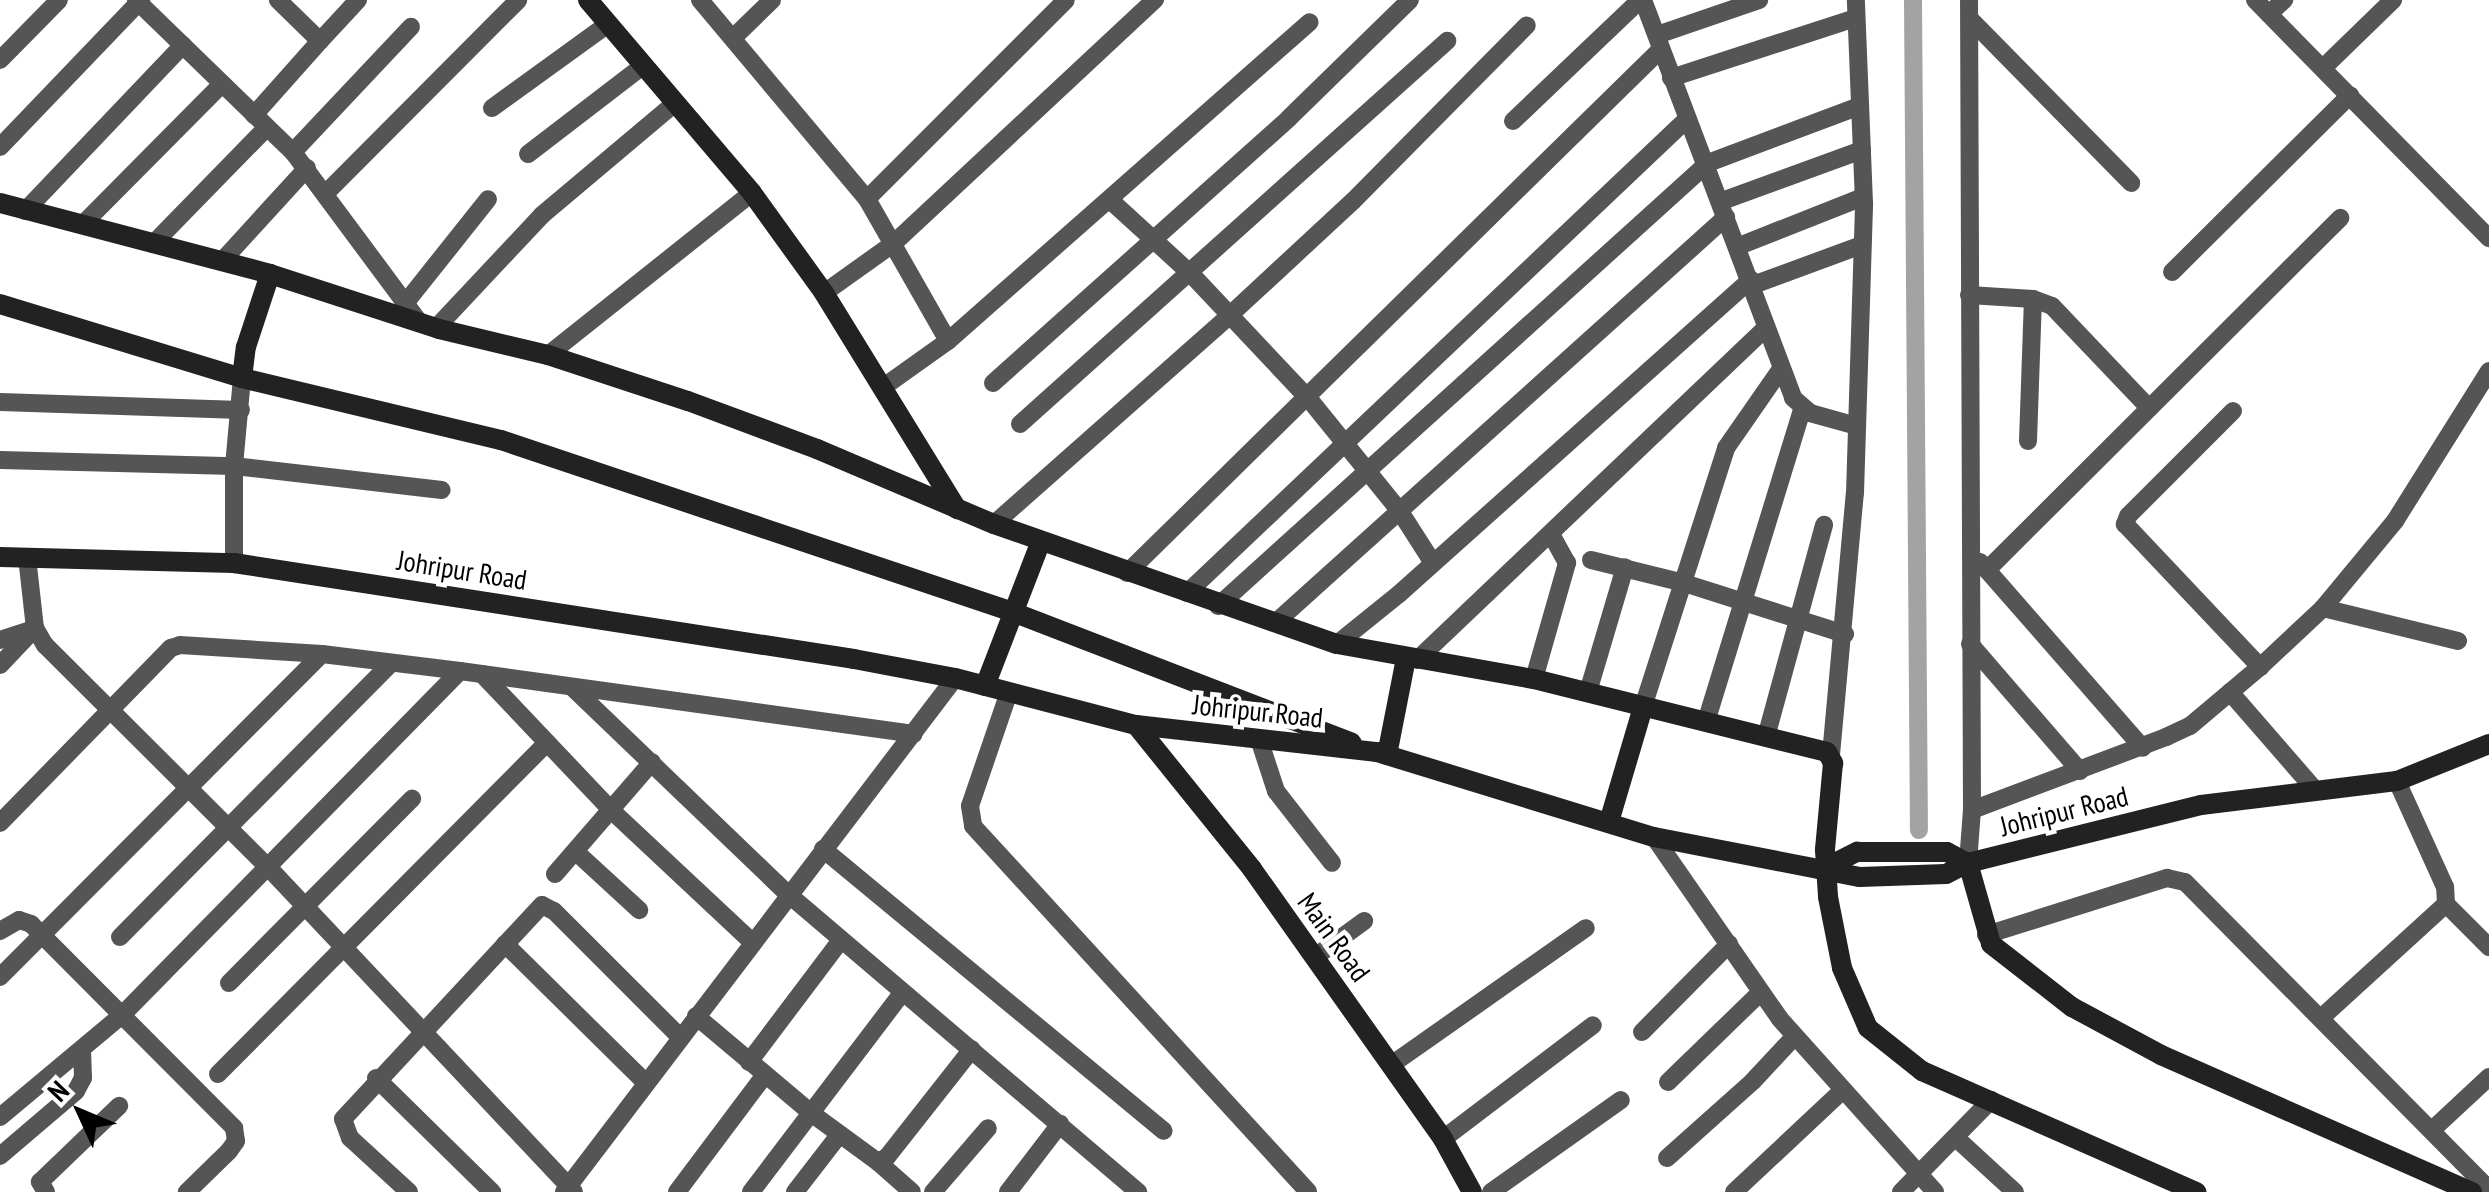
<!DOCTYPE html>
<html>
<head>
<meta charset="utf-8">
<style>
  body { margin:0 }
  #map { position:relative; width:2489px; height:1192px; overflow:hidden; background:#fff; font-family:"PT Sans Narrow",sans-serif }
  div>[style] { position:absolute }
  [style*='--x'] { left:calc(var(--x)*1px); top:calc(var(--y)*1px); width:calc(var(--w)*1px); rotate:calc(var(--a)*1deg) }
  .canal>* { height:18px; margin:-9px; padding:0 9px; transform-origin:9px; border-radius:9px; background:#a3a3a3 }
  .street>* { height:18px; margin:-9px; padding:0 9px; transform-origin:9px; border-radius:9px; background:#555 }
  .secondary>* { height:20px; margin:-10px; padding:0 10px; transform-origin:10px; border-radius:10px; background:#222 }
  span { translate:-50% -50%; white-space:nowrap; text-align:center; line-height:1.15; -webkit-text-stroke:9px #fff; paint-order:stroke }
  .street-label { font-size:28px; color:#000 }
  .north { position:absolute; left:30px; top:1062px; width:100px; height:100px; -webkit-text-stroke:8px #fff; paint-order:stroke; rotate:314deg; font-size:28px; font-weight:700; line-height:40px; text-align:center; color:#000 }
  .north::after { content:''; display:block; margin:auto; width:35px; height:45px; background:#000; clip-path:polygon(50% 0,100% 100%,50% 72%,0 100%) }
</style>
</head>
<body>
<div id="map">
  <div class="canal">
    <div style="--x:1913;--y:0;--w:830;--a:89.59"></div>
  </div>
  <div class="street">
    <div style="--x:136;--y:0;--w:219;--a:44.1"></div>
    <div style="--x:293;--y:152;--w:213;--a:53.4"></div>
    <div style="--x:700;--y:0;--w:260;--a:50"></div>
    <div style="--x:867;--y:199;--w:163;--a:60.3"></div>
    <div style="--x:1643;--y:0;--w:425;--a:69.3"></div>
    <div style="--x:1793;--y:398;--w:23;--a:41"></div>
    <div style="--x:1810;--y:413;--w:49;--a:15.5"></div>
    <div style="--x:2255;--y:0;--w:334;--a:45.5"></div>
    <div style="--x:2269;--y:14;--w:21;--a:-43"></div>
    <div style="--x:1970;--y:19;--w:230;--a:45.5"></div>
    <div style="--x:1657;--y:35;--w:108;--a:-18.9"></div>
    <div style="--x:734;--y:37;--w:53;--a:-44.2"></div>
    <div style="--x:320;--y:41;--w:56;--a:-47.2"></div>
    <div style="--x:0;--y:60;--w:84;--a:-45.5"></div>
    <div style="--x:2323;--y:68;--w:98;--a:-44.2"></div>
    <div style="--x:1671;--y:78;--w:194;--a:-18"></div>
    <div style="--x:492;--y:108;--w:143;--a:-35.9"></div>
    <div style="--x:254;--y:115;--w:99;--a:-48.3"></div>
    <div style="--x:320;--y:41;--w:59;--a:-135.7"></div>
    <div style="--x:1513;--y:121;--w:175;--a:-43.6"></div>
    <div style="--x:0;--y:147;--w:204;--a:-46.2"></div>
    <div style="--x:293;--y:152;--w:172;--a:-46.7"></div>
    <div style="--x:528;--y:154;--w:146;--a:-37.5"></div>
    <div style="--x:327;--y:192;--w:271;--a:-45.1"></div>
    <div style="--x:867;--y:199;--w:281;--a:-45"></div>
    <div style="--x:1110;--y:200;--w:111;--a:42.4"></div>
    <div style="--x:1192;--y:275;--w:170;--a:46.7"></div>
    <div style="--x:1309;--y:399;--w:143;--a:51"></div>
    <div style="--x:1399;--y:510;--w:63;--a:57.3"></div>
    <div style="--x:1722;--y:201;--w:149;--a:-20"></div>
    <div style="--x:25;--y:211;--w:229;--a:-46.4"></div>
    <div style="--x:83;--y:224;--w:197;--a:-45.2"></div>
    <div style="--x:153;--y:244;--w:163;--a:-45.7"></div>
    <div style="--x:1739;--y:246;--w:133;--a:-21.6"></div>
    <div style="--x:222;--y:261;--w:126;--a:-47.6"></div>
    <div style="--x:2172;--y:272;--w:251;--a:-44.8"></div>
    <div style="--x:1753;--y:285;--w:116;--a:-20.2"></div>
    <div style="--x:824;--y:293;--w:86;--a:-35.5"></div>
    <div style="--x:894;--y:243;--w:357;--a:-43"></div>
    <div style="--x:1969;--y:295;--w:64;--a:3.6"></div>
    <div style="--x:2033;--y:299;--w:20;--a:20"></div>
    <div style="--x:2052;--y:306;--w:141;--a:46.4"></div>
    <div style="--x:407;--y:301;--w:130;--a:-51.5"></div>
    <div style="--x:436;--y:328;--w:155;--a:-46.8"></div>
    <div style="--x:542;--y:215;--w:175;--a:-40.1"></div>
    <div style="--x:548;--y:355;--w:260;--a:-38.5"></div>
    <div style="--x:993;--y:383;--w:397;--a:-41.8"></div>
    <div style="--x:1289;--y:118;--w:169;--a:-44.3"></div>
    <div style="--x:882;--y:388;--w:81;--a:-35.5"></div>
    <div style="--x:948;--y:341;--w:482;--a:-41.4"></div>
    <div style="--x:0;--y:402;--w:241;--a:1.9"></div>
    <div style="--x:2233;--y:411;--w:148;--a:135"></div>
    <div style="--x:2128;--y:516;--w:9;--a:111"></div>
    <div style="--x:2125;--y:524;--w:197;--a:46.6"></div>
    <div style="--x:1020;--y:424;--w:574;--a:-41.89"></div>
    <div style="--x:2028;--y:441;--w:142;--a:-88"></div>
    <div style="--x:0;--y:460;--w:234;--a:1.5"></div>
    <div style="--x:234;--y:466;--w:209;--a:6.6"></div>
    <div style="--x:994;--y:524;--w:317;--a:-41.5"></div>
    <div style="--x:1231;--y:314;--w:166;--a:-42.8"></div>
    <div style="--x:1353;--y:201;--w:247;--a:-45.3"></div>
    <div style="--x:27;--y:557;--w:71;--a:83.6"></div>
    <div style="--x:35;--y:628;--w:20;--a:60"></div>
    <div style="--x:45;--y:645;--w:315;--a:44.9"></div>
    <div style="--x:268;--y:867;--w:446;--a:46.7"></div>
    <div style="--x:1591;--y:560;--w:96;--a:13.9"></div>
    <div style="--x:1684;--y:583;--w:169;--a:17.6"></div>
    <div style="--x:1980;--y:562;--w:247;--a:48.8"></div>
    <div style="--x:234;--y:563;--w:97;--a:-90"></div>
    <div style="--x:234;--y:466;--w:88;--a:-84.8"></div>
    <div style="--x:1987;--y:570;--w:499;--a:-44.9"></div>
    <div style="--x:1127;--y:573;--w:748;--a:-44.46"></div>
    <div style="--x:1187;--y:593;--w:689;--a:-43.47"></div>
    <div style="--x:1218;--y:606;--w:661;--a:-42.12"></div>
    <div style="--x:1708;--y:163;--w:162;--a:-20.6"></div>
    <div style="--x:2323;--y:608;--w:139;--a:13.7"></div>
    <div style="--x:1275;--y:623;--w:607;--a:-41.99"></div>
    <div style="--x:0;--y:640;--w:32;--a:-18"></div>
    <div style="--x:1337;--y:644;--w:80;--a:-38.9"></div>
    <div style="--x:1399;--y:594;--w:472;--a:-41.8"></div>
    <div style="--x:1970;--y:644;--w:168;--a:49.1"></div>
    <div style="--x:1417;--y:660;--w:480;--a:-43.6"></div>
    <div style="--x:0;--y:665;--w:51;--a:-46.6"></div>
    <div style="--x:482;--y:674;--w:187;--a:46.5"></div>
    <div style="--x:611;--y:810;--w:193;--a:43.1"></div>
    <div style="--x:1534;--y:679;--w:121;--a:-74.1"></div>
    <div style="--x:1567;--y:563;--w:33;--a:-119"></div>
    <div style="--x:572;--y:687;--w:299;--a:43.8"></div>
    <div style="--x:788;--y:894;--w:460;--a:40.4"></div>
    <div style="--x:1009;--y:692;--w:120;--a:108.9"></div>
    <div style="--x:970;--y:806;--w:20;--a:81"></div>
    <div style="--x:973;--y:826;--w:496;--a:47.5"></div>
    <div style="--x:1588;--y:692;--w:130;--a:-73.5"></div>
    <div style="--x:2230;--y:692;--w:131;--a:49"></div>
    <div style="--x:1643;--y:707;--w:272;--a:-72.2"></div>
    <div style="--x:1726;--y:448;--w:96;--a:-55.2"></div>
    <div style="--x:1706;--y:722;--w:327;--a:-72.9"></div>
    <div style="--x:1766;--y:737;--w:220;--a:-74.7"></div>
    <div style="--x:1259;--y:739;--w:55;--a:71.9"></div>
    <div style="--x:1276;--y:791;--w:91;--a:52.1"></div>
    <div style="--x:1831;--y:755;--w:263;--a:-84.8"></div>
    <div style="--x:1855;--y:493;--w:290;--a:-88.2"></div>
    <div style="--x:1864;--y:203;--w:203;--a:-92.3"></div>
    <div style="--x:1972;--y:810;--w:207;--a:-20.6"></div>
    <div style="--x:2166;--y:737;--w:26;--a:-25"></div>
    <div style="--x:2190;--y:726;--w:92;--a:-40.1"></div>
    <div style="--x:2260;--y:667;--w:86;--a:-43.1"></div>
    <div style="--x:2323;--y:608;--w:113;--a:-50.4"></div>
    <div style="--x:2395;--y:521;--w:177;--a:-57.9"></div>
    <div style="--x:0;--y:823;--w:245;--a:-45.7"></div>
    <div style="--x:171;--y:648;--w:9;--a:-18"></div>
    <div style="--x:180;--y:645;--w:142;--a:3.6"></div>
    <div style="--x:322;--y:654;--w:139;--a:7"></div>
    <div style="--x:460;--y:671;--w:458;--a:7.9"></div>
    <div style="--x:1654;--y:837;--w:221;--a:55.3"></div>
    <div style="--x:1780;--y:1019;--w:232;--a:48.1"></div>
    <div style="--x:823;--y:849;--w:442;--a:39.6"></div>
    <div style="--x:576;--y:852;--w:86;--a:42.6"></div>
    <div style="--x:1968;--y:863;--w:53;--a:-85.7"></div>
    <div style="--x:1972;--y:810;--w:810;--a:-90.21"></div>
    <div style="--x:555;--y:874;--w:148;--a:-49.1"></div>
    <div style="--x:2446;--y:904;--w:61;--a:45"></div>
    <div style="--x:0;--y:931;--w:22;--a:-30"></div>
    <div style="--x:19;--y:920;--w:13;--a:18"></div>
    <div style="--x:31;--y:924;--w:288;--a:45.1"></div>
    <div style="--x:234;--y:1128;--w:13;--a:81"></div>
    <div style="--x:236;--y:1141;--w:12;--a:125"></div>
    <div style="--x:229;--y:1151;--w:59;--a:135.7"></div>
    <div style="--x:1986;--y:935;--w:190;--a:-17.5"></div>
    <div style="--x:2167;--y:878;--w:18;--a:13"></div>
    <div style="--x:2185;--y:882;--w:432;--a:45.3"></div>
    <div style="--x:120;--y:937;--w:384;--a:-45.3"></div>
    <div style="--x:505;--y:944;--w:198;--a:44.6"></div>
    <div style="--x:1315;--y:957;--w:61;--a:-36.3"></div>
    <div style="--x:0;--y:977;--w:456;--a:-45.1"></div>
    <div style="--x:229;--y:983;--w:260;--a:-45.2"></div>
    <div style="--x:696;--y:1016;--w:150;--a:40.1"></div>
    <div style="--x:811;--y:1113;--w:83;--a:36.2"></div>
    <div style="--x:878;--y:1162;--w:10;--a:-29"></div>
    <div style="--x:887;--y:1157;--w:137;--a:-51.8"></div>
    <div style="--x:2321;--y:1018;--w:169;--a:-42.4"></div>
    <div style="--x:2446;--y:904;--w:17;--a:-93"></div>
    <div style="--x:2445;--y:887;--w:116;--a:-114.4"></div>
    <div style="--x:1642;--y:1032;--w:124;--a:-45.3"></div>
    <div style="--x:749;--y:1062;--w:153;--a:-53"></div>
    <div style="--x:1391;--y:1065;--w:238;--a:-35.1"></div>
    <div style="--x:218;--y:1074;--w:467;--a:-45.2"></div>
    <div style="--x:376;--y:1078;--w:163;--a:44.5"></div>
    <div style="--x:1668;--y:1082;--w:128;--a:-44.1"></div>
    <div style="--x:0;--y:1117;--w:160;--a:-39.9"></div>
    <div style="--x:123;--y:1014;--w:481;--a:-45.5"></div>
    <div style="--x:2432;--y:1130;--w:78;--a:-42.9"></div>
    <div style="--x:1956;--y:1138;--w:80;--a:42.5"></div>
    <div style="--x:1443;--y:1139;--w:188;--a:-37.2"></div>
    <div style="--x:0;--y:1156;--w:100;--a:-40.5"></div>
    <div style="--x:76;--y:1091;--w:15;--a:-62"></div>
    <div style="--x:83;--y:1078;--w:26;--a:-92"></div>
    <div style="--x:1667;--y:1158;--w:115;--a:-41.8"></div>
    <div style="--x:1753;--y:1081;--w:60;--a:-47"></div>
    <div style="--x:878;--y:1162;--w:45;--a:41.4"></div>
    <div style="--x:46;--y:1192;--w:12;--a:-121"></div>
    <div style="--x:40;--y:1182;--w:110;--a:-43.9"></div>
    <div style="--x:409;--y:1192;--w:80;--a:-137.5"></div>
    <div style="--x:350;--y:1138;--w:20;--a:-110"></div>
    <div style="--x:343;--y:1119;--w:292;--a:-47.1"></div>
    <div style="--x:542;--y:905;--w:13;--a:27"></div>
    <div style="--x:554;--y:911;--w:178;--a:45"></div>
    <div style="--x:564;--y:1192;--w:646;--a:-52.74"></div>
    <div style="--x:677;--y:1192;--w:146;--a:-53.1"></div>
    <div style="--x:751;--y:1192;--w:251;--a:-52.8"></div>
    <div style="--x:795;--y:1192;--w:72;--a:-52.3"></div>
    <div style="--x:933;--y:1192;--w:84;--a:-49.3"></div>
    <div style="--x:1008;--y:1192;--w:86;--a:-52.6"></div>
    <div style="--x:1491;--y:1192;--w:159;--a:-35.3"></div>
    <div style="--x:1734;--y:1192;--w:149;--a:-43.1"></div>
    <div style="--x:1901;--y:1192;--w:129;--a:-45.6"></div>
  </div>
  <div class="secondary">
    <div style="--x:588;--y:0;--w:253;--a:49.6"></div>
    <div style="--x:752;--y:193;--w:123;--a:54.2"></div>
    <div style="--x:824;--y:293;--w:254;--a:58.4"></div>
    <div style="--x:0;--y:203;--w:279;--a:14.7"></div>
    <div style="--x:270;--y:274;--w:178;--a:18"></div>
    <div style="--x:439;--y:329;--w:112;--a:13.4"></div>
    <div style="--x:548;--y:355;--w:147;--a:18.2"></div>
    <div style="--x:688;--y:401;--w:138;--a:20.4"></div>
    <div style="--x:817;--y:449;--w:192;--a:23"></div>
    <div style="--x:994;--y:524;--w:363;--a:19.3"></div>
    <div style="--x:1337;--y:644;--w:200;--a:10.1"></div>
    <div style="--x:1534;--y:679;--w:302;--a:14"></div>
    <div style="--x:1827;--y:752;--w:13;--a:61"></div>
    <div style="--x:1833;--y:763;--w:87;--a:95.3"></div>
    <div style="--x:1825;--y:850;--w:47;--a:86.3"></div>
    <div style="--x:1828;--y:897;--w:72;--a:78.8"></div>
    <div style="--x:1842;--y:968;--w:65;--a:66.6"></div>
    <div style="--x:1868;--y:1028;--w:69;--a:38.5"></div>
    <div style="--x:1922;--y:1071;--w:300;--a:23.8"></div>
    <div style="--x:0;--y:304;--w:253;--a:17"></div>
    <div style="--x:242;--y:378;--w:266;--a:13.5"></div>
    <div style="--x:501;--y:440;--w:540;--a:18.57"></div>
    <div style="--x:1013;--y:612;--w:363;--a:21.1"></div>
    <div style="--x:242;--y:378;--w:31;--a:-83"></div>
    <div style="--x:246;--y:347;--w:77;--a:-71.8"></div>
    <div style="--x:0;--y:557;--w:234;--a:1.5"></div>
    <div style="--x:234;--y:563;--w:627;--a:8.8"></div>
    <div style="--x:854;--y:659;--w:103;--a:10.7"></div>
    <div style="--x:955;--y:678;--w:187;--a:14.6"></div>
    <div style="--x:1136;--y:725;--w:243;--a:6.4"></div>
    <div style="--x:1377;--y:752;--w:290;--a:17.1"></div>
    <div style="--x:1654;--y:837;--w:210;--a:11"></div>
    <div style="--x:1860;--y:877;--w:86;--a:-2"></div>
    <div style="--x:1946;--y:874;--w:25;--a:-27"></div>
    <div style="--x:1968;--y:863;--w:240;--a:-14"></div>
    <div style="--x:2201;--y:805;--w:197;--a:-7"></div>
    <div style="--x:2397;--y:781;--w:99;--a:-21.9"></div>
    <div style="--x:985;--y:686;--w:155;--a:-68.9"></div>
    <div style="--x:1136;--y:725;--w:185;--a:51.1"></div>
    <div style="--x:1252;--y:869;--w:331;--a:54.7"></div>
    <div style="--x:1443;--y:1139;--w:60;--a:61.3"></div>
    <div style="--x:1387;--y:755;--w:99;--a:-78.9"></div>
    <div style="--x:1609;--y:822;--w:120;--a:-73.5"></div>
    <div style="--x:1827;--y:867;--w:34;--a:-27"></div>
    <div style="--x:1857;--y:852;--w:90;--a:0"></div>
    <div style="--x:1947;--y:852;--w:24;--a:28"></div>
    <div style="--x:1968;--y:863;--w:84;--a:74.1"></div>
    <div style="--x:1991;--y:944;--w:103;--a:37.9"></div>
    <div style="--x:2072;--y:1007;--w:101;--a:28.3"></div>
    <div style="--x:2161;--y:1055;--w:340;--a:23.8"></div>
  </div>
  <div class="street-label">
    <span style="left:462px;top:570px;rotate:9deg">Johripur Road</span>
    <span style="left:1258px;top:711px;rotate:6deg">Johripur Road</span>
    <span style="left:2064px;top:811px;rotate:-14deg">Johripur Road</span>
    <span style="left:1334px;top:937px;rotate:54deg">Main Road</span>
  </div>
  <div class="north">N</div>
</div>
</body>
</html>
